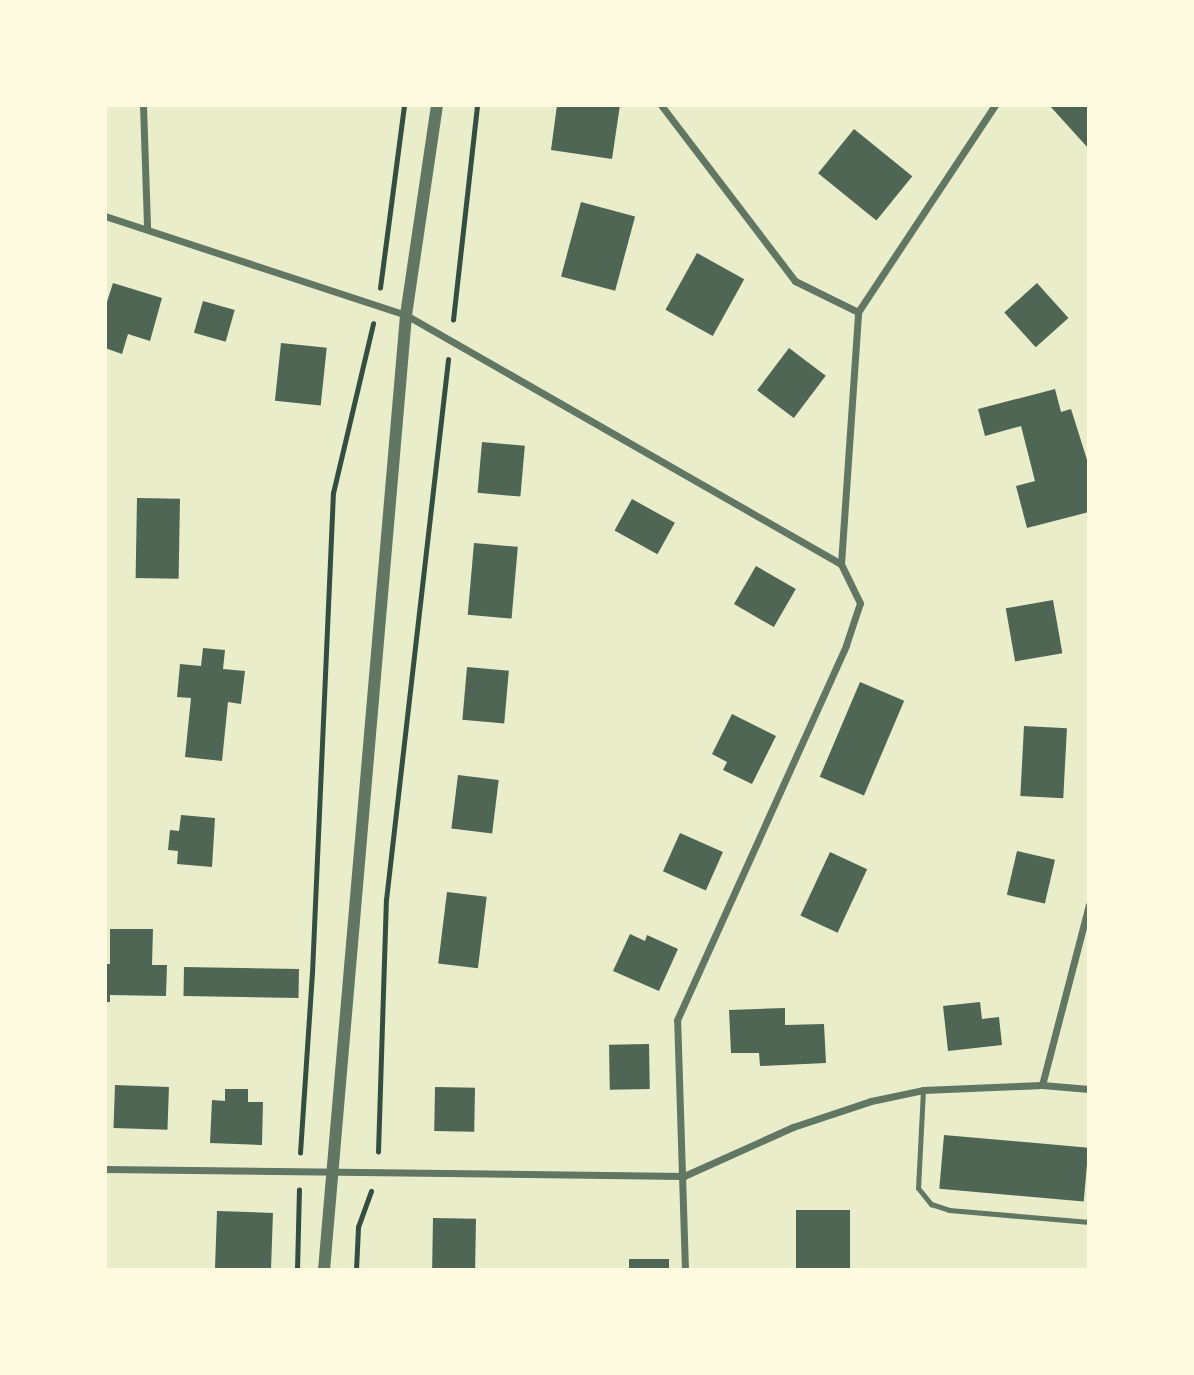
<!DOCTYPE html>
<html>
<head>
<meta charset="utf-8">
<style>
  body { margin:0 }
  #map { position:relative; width:1194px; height:1375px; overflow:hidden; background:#e9edc9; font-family:Quicksand,sans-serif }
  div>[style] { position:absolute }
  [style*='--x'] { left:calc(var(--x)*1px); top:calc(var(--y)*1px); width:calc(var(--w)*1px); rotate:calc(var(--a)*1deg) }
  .building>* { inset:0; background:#4f6655; transform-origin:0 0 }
  .path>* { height:4.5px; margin:-2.25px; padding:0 2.25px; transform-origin:2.25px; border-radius:2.25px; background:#344e41 }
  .service>* { height:5px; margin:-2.5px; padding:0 2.5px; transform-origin:2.5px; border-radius:2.5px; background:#617663 }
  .minor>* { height:7px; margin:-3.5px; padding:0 3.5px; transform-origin:3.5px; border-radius:3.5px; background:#617663 }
  .tertiary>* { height:12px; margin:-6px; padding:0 6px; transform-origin:6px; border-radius:6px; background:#617663 }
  span { translate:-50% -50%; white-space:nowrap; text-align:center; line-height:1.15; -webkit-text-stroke:6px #fefae0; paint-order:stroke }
  .frame { position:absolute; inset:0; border:107px solid #fefae0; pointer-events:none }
</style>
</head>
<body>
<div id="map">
  <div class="building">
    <div style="clip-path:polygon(557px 105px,620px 105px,612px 159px,551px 150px)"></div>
    <div style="clip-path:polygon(1049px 105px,1089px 105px,1089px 149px)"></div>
    <div style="left:854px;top:129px;width:75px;height:57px;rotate:39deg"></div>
    <div style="left:581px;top:202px;width:56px;height:77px;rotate:15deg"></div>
    <div style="left:697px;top:253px;width:54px;height:65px;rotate:29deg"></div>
    <div style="clip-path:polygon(113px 283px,162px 298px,150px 341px,128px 334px,122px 354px,105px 348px,105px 308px)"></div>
    <div style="left:1037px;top:283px;width:47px;height:44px;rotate:48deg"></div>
    <div style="left:203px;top:301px;width:33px;height:33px;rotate:16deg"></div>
    <div style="left:281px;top:343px;width:46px;height:58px;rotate:6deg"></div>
    <div style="left:789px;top:348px;width:46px;height:53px;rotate:37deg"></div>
    <div style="clip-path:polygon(1055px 389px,1061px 412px,1071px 409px,1089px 466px,1089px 512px,1027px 528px,1016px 486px,1035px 481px,1021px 426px,985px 436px,978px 409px)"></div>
    <div style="left:482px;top:442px;width:43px;height:51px;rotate:5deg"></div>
    <div style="left:137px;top:498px;width:43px;height:80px;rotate:1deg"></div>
    <div style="left:632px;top:499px;width:49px;height:36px;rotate:29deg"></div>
    <div style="left:474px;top:543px;width:44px;height:72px;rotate:5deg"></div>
    <div style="left:756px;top:566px;width:46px;height:44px;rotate:30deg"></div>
    <div style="left:1053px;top:600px;width:54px;height:48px;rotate:80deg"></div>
    <div style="clip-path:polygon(203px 648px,225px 650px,223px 669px,245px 671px,241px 704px,228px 702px,222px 761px,185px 757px,191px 698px,177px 697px,180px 664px,201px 666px)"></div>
    <div style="left:467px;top:667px;width:42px;height:53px;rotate:5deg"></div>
    <div style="left:860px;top:682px;width:48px;height:103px;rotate:23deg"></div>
    <div style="clip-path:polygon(732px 714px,776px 736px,752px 784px,723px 770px,727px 762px,712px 754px)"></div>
    <div style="left:1024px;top:726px;width:43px;height:70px;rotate:3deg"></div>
    <div style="left:458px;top:775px;width:41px;height:54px;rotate:7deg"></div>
    <div style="clip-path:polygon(181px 815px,215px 818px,212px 867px,177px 864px,178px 851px,168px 850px,170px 830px,179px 831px)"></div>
    <div style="left:680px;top:833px;width:47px;height:42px;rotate:24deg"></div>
    <div style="left:1017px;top:851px;width:39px;height:45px;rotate:13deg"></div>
    <div style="left:830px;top:852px;width:41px;height:70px;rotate:25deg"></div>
    <div style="left:447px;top:892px;width:40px;height:72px;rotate:7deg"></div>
    <div style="clip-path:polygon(110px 929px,153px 929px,152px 965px,167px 965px,166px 996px,110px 995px,110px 1002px,105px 1002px,105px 964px,110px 964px)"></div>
    <div style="clip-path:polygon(630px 934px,645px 941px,647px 935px,678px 949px,659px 991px,613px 971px)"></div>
    <div style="left:184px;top:967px;width:115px;height:29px;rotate:1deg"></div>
    <div style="clip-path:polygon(980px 1002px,982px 1019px,999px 1017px,1002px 1045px,948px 1051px,943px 1006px)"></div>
    <div style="clip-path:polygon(785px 1008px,785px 1025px,824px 1024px,826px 1063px,760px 1066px,759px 1053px,731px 1053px,729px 1010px)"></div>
    <div style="left:649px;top:1044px;width:45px;height:40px;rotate:89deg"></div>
    <div style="left:115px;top:1085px;width:54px;height:43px;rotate:2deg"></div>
    <div style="left:435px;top:1087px;width:40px;height:44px;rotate:1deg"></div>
    <div style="clip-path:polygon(225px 1089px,248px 1089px,248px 1102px,263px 1102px,262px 1145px,210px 1143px,212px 1100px,225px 1101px)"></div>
    <div style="left:944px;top:1135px;width:145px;height:54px;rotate:5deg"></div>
    <div style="left:796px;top:1210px;width:54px;height:60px"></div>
    <div style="left:217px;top:1211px;width:56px;height:59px;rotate:2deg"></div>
    <div style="left:433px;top:1218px;width:43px;height:51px;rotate:1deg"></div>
    <div style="left:629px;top:1259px;width:40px;height:11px"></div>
  </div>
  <div class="path">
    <div style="--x:380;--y:288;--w:185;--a:-82.5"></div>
    <div style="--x:453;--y:320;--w:216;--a:-83.6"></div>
    <div style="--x:378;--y:1152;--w:252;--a:-88.2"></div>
    <div style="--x:386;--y:900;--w:544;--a:-83.45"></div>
    <div style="--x:300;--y:1153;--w:180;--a:-86.2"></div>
    <div style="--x:312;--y:973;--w:480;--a:-87.5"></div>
    <div style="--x:333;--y:493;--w:174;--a:-76.7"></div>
    <div style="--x:297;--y:1270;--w:80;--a:-88.6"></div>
    <div style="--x:356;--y:1270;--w:43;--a:-87.3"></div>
    <div style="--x:358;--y:1227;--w:38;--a:-70"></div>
  </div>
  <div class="service">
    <div style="--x:923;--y:1090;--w:98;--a:92.9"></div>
    <div style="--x:918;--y:1188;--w:21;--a:51"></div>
    <div style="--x:931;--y:1204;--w:19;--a:18"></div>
    <div style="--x:949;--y:1210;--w:141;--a:4.9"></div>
  </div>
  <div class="minor">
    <div style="--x:143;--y:105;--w:123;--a:88.1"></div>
    <div style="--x:661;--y:105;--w:221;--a:52.7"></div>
    <div style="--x:795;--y:281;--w:70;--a:26.2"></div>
    <div style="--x:105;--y:216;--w:317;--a:18.2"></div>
    <div style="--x:406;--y:315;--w:501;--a:29.79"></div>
    <div style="--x:1042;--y:1085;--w:186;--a:-75.4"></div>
    <div style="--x:105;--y:1169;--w:579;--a:0.69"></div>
    <div style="--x:684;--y:1176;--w:120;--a:-24.2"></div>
    <div style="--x:793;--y:1127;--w:82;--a:-18.4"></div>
    <div style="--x:871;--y:1101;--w:53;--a:-11.9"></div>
    <div style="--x:923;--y:1090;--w:119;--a:-2.4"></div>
    <div style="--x:1042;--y:1085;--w:47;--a:4.9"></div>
    <div style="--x:685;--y:1270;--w:250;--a:-91.8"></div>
    <div style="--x:677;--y:1020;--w:411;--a:-65.7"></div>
    <div style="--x:846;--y:645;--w:44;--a:-71.6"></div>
    <div style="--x:860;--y:603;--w:43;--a:-116"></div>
    <div style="--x:841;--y:564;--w:253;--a:-86.1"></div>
    <div style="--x:858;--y:312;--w:248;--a:-56.5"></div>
  </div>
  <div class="tertiary">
    <div style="--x:324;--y:1270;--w:959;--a:-85.09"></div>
    <div style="--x:406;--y:315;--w:212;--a:-81.6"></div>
  </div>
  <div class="frame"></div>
</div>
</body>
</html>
